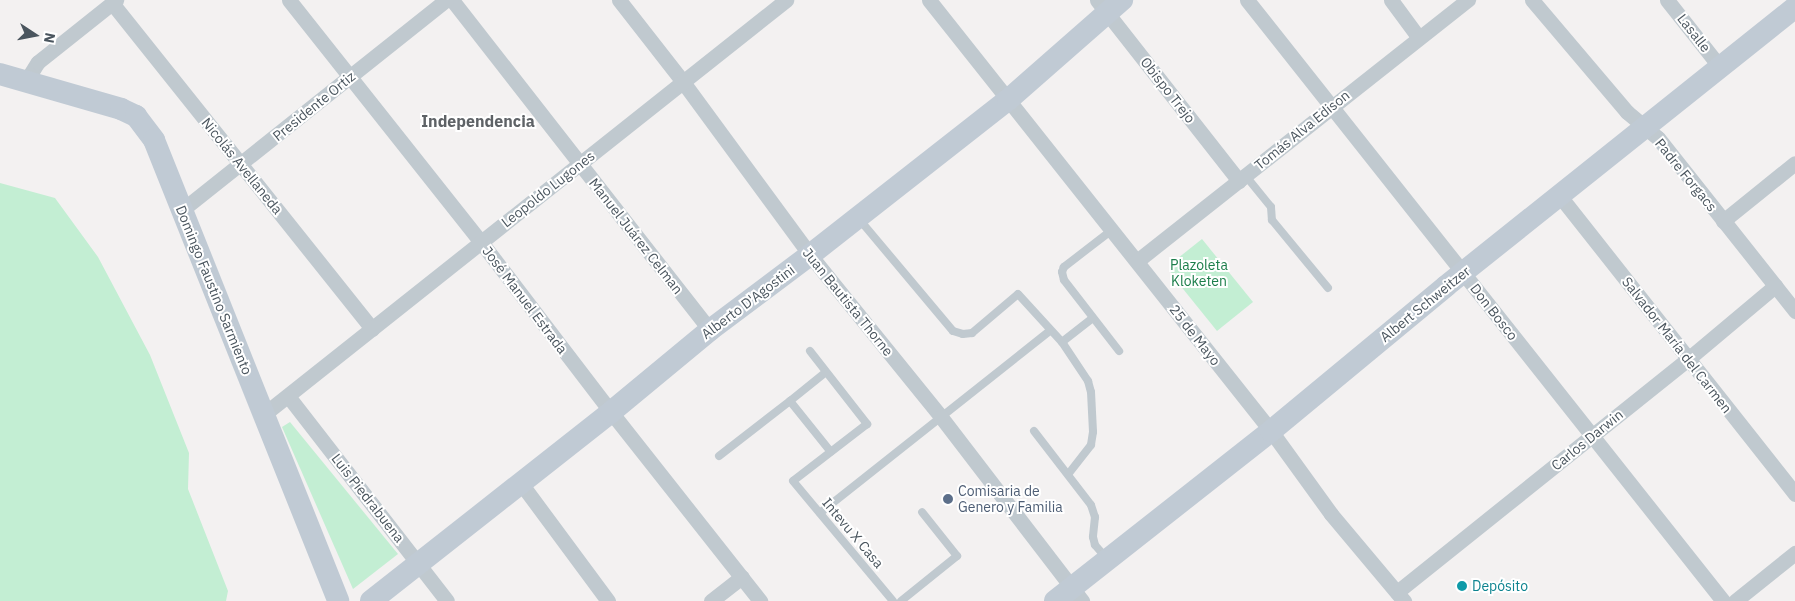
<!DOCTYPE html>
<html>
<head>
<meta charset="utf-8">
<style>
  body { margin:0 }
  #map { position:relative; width:1795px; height:601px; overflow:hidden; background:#f3f1f1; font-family:"IBM Plex Sans",sans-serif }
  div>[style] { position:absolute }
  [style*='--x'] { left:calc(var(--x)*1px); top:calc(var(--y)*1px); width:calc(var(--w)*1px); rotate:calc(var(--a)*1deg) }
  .green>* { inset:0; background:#c3eed3 }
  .lane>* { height:8px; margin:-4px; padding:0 4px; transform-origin:4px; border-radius:4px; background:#c0c9cf }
  .street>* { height:15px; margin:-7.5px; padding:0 7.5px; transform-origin:7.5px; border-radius:7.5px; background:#c0c9cf }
  .secondary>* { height:22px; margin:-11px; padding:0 11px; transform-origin:11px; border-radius:11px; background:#c0cad4 }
  .dots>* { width:14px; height:14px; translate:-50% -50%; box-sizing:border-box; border:2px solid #fff; border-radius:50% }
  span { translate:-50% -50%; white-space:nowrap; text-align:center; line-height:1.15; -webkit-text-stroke:4px #fff; paint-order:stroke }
  .street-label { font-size:14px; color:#4a555e }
  .park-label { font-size:14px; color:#1c7e4b }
  .service-label { font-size:14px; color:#4e5e75 }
  .left { translate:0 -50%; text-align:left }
  .culture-label { font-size:14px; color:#0d838f }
  .quarter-label { font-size:16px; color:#5e6266; font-weight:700 }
  .north { position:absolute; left:10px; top:10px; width:50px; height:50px; -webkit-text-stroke:4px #fff; paint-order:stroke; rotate:101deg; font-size:14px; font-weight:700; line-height:20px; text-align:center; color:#4a555e }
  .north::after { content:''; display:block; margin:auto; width:18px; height:22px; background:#4a555e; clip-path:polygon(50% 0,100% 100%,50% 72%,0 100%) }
</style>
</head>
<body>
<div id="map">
  <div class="green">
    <div style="clip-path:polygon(0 183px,55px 198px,98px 257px,150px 355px,189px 453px,188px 489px,228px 591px,226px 601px,0 601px)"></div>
    <div style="clip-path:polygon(1202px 239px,1253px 302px,1217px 331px,1171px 274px,1173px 262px)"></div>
    <div style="clip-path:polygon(290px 422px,398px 554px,353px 589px,282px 427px)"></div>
  </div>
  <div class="lane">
    <div style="--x:1245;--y:175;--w:41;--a:50.9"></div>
    <div style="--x:1271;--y:207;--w:13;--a:86"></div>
    <div style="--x:1272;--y:220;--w:88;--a:50.5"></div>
    <div style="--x:859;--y:219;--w:146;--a:50"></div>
    <div style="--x:953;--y:331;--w:10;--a:17"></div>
    <div style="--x:963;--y:334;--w:9;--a:-6"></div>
    <div style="--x:972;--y:333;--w:60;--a:-40.3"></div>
    <div style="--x:1018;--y:294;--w:65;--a:47.5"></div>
    <div style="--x:1062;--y:342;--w:47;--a:56.3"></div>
    <div style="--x:1088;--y:381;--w:11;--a:75"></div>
    <div style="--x:1091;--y:392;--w:40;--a:87.1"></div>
    <div style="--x:1093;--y:432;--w:13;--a:99"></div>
    <div style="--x:1091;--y:445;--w:36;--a:128"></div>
    <div style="--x:1112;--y:230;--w:61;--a:142.4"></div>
    <div style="--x:1064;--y:267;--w:5;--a:112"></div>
    <div style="--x:1062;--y:272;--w:8;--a:76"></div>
    <div style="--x:1064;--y:280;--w:90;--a:52.2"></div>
    <div style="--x:1062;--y:342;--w:39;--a:-38"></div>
    <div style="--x:810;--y:351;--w:93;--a:52"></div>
    <div style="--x:867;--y:424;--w:93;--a:142.4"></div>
    <div style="--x:793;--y:481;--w:156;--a:50.2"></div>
    <div style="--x:790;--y:401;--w:46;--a:-38.9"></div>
    <div style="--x:1034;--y:431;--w:93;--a:52.4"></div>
    <div style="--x:1091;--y:505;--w:13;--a:72"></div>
    <div style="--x:1095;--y:517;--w:20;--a:96"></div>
    <div style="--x:1093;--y:537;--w:8;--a:76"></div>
    <div style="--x:1095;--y:545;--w:18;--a:49"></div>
    <div style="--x:719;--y:456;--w:90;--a:-37.8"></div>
    <div style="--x:790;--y:401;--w:65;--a:51.2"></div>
    <div style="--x:820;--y:513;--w:293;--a:-38.4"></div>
    <div style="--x:901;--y:601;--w:72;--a:-38.8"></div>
    <div style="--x:957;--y:556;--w:56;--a:-128.5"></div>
  </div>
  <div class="street">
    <div style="--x:289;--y:0;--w:309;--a:51.6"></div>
    <div style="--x:481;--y:242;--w:214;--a:52.6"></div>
    <div style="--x:611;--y:412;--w:241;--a:51.7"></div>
    <div style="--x:452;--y:0;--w:419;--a:52"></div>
    <div style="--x:619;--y:0;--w:104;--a:52"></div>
    <div style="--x:683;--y:82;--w:215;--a:53.7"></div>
    <div style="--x:810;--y:255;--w:208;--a:51"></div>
    <div style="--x:941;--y:417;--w:232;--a:52.5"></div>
    <div style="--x:929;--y:0;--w:550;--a:51.57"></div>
    <div style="--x:1271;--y:431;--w:102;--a:54.1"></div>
    <div style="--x:1331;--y:514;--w:114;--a:50"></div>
    <div style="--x:1097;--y:0;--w:230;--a:51.9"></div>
    <div style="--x:1247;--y:0;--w:767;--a:51.62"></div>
    <div style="--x:1391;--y:0;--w:47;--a:53.6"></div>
    <div style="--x:1532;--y:0;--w:147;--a:49.7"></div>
    <div style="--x:1627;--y:112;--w:40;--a:40"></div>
    <div style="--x:1658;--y:138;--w:221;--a:51.6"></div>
    <div style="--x:1667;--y:0;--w:85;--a:51.7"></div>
    <div style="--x:112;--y:3;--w:417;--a:51.4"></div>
    <div style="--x:26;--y:81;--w:22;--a:-58"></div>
    <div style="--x:38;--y:62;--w:100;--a:-38.5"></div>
    <div style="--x:1559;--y:195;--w:381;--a:51.7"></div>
    <div style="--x:182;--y:210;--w:337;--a:-38.5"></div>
    <div style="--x:1723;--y:221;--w:92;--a:-38.9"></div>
    <div style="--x:1137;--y:261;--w:422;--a:-38.3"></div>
    <div style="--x:288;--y:396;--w:259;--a:52.2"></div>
    <div style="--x:263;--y:415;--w:668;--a:-38.43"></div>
    <div style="--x:520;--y:482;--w:148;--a:53.5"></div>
    <div style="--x:1397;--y:592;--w:373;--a:-38.7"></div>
    <div style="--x:1688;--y:359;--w:114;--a:-40"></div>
    <div style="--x:711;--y:601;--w:39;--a:-38"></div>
    <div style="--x:1735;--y:601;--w:77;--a:-38.7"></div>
  </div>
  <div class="secondary">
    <div style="--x:0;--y:74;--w:126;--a:16.1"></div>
    <div style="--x:121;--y:109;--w:17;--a:25"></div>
    <div style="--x:136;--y:116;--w:30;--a:53"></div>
    <div style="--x:154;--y:140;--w:496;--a:68.2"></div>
    <div style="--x:371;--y:601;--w:305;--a:-38.2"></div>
    <div style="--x:611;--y:412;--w:129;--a:-39.6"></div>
    <div style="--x:710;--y:330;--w:125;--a:-36.9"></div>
    <div style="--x:810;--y:255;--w:251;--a:-38.1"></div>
    <div style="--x:1008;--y:100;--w:152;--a:-41.3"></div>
    <div style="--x:1055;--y:601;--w:275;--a:-38.2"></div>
    <div style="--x:1271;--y:431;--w:227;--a:-39.6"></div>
    <div style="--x:1446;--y:286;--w:447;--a:-38.6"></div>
  </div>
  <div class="dots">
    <div style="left:948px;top:499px;background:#5c6f8a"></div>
    <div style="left:1462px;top:586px;background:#0f9aa8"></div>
  </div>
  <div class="street-label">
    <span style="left:1694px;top:33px;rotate:52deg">Lasalle</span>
    <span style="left:1168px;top:90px;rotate:52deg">Obispo Trejo</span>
    <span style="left:314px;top:106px;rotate:-39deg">Presidente Ortiz</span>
    <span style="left:1302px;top:130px;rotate:-39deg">Tomás Alva Edison</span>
    <span style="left:242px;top:166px;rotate:51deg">Nicolás Avellaneda</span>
    <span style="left:1686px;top:175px;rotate:51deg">Padre Forgacs</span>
    <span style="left:548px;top:189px;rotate:-38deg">Leopoldo Lugones</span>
    <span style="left:636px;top:236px;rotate:52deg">Manuel Juárez Celman</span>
    <span style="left:214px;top:290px;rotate:68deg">Domingo Faustino Sarmiento</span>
    <span style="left:525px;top:300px;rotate:53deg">José Manuel Estrada</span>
    <span style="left:748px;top:302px;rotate:-37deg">Alberto D'Agostini</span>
    <span style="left:848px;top:302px;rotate:51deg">Juan Bautista Thorne</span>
    <span style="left:1425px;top:304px;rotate:-39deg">Albert Schweitzer</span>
    <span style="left:1494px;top:312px;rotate:52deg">Don Bosco</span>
    <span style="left:1195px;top:335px;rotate:52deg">25 de Mayo</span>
    <span style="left:1677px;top:345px;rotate:52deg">Salvador María del Carmen</span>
    <span style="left:1587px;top:440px;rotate:-39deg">Carlos Darwin</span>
    <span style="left:368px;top:498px;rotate:52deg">Luis Piedrabuena</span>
    <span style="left:853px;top:533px;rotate:50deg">Intevu X Casa</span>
  </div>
  <div class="park-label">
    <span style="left:1199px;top:273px">Plazoleta<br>Kloketen</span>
  </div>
  <div class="service-label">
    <span class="left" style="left:958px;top:499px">Comisaria de<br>Genero y Familia</span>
  </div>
  <div class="culture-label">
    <span class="left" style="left:1472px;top:586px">Depósito</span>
  </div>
  <div class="quarter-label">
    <span style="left:478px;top:121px">Independencia</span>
  </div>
  <div class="north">N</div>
</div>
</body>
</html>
